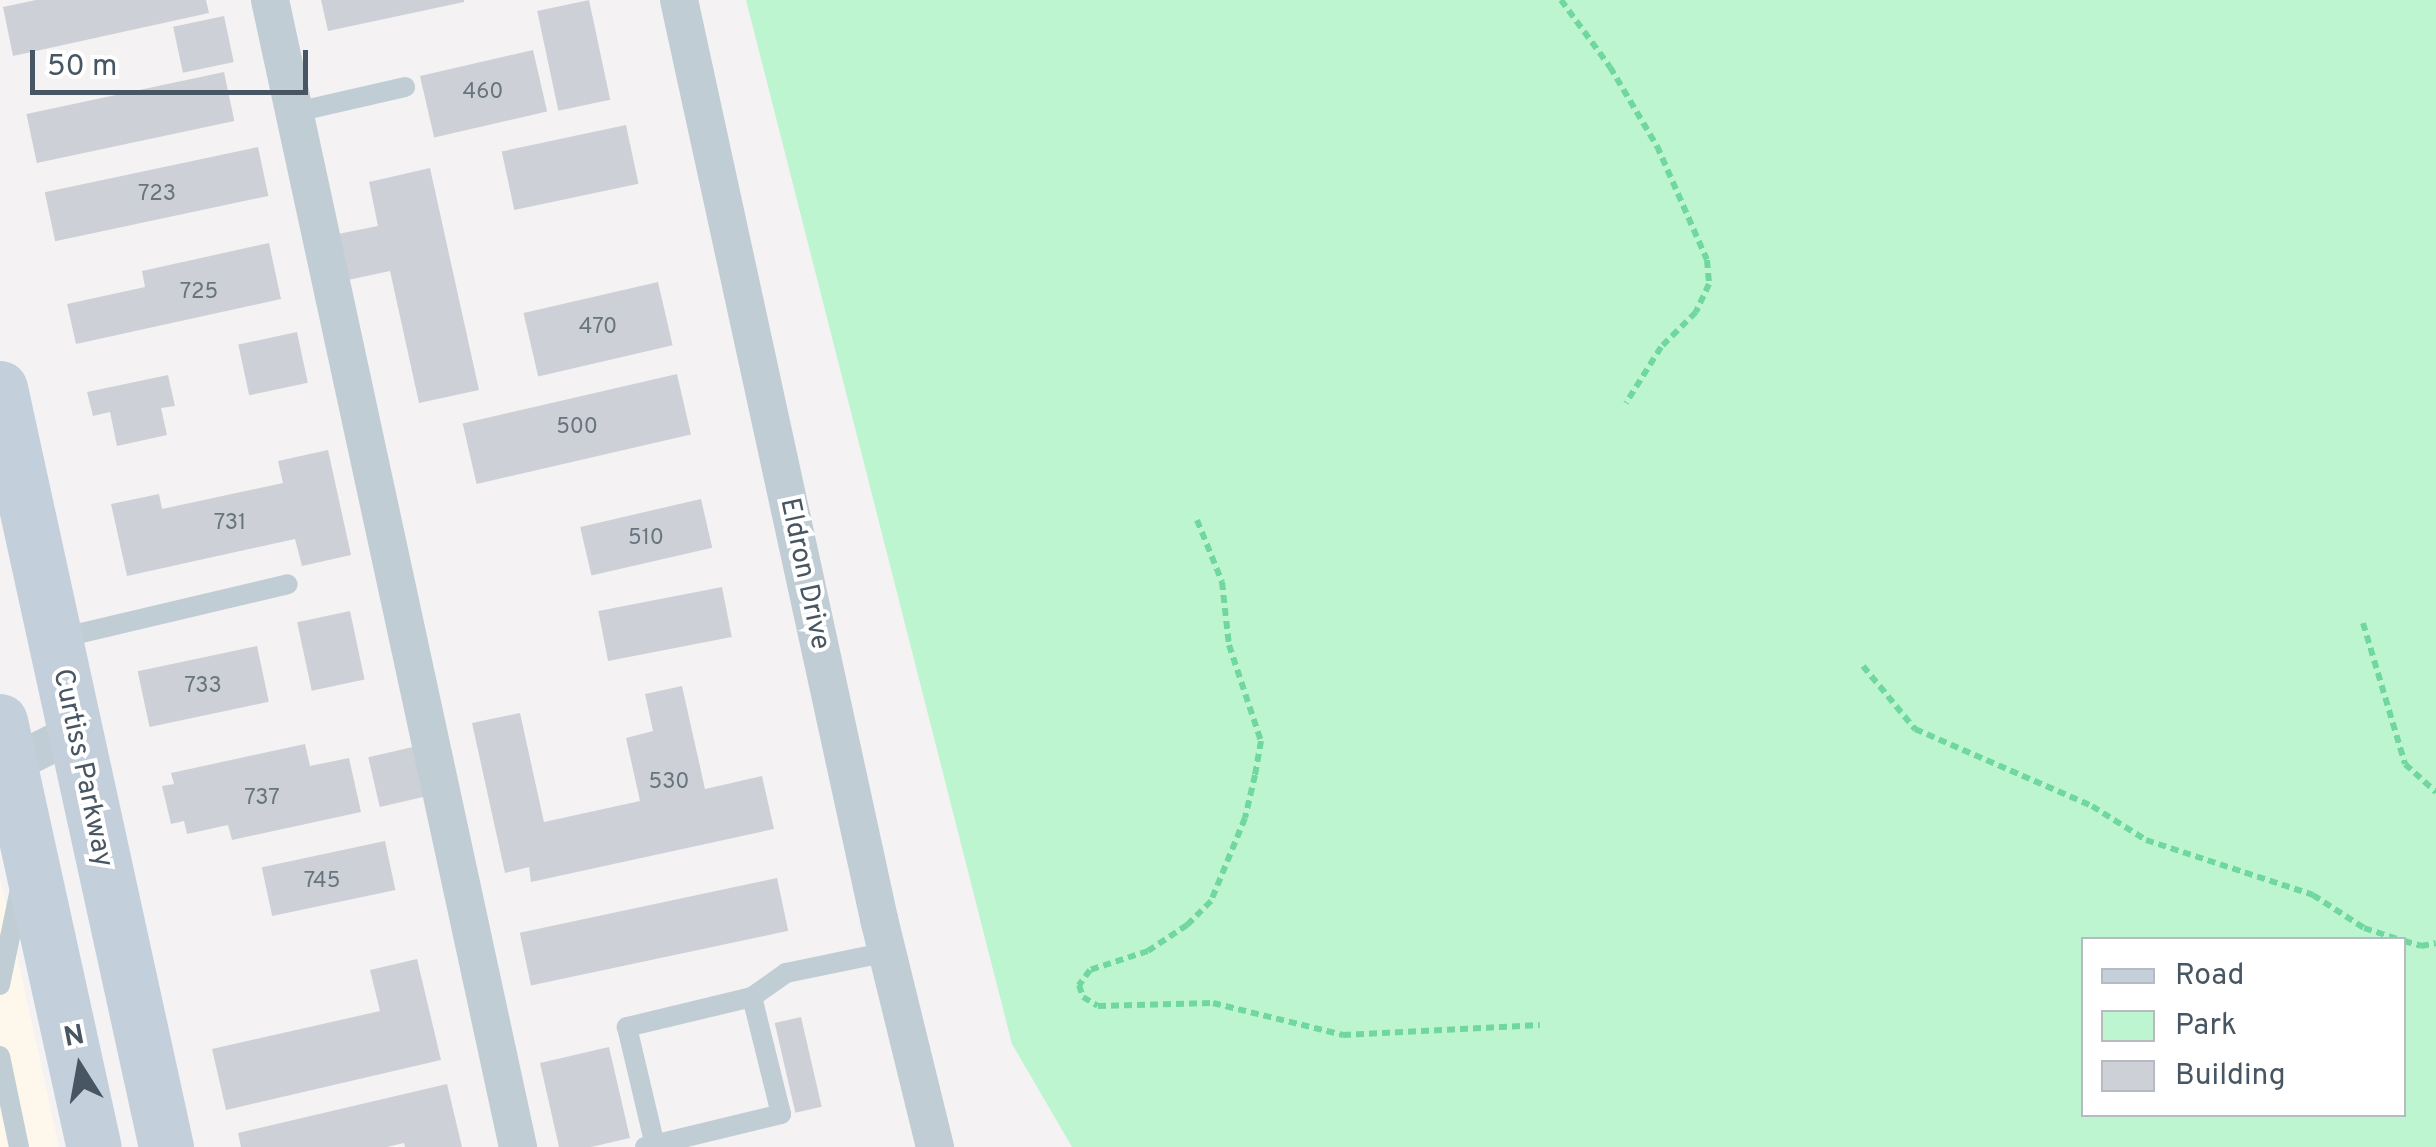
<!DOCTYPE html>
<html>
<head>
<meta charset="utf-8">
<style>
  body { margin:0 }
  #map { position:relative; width:2436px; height:1147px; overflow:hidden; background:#f4f2f2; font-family:Overpass,sans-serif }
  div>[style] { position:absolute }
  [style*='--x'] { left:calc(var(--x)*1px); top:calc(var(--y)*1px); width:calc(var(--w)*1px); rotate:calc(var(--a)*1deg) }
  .commercial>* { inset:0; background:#fef8ec }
  .green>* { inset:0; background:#bdf5d0 }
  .building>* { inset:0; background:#cdd1d7; transform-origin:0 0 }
  .path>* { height:6px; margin-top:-3px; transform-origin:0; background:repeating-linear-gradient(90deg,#71d7a0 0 8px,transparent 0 13px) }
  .lane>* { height:20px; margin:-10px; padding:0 10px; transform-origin:10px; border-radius:10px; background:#c1cdd4 }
  .street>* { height:38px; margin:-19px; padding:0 19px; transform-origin:19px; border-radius:19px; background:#c1cdd4 }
  .secondary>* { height:55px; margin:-27.5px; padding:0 27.5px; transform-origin:27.5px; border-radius:27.5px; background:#c3d0dc }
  span { translate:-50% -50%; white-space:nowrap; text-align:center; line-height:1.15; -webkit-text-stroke:8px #fff; paint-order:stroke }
  .number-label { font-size:22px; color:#68757f }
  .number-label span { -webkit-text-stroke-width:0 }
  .street-label { font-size:28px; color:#475662 }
  .legend { position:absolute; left:2081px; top:937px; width:325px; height:180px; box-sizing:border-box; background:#fff; border:2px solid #b5bbc0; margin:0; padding:12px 18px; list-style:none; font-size:30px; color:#475662 }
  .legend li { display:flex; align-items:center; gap:20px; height:50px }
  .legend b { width:50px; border:2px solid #b5bbc0 }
  .north { position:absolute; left:30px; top:1017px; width:100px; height:100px; -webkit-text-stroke:8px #fff; paint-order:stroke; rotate:349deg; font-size:28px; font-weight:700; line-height:40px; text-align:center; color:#475662 }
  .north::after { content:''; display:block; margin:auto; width:35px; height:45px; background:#475662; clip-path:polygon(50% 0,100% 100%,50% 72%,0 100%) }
  .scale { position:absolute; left:30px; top:50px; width:278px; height:45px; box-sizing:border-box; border:5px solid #475662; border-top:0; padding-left:12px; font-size:30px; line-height:35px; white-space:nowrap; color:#475662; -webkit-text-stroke:8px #fff; paint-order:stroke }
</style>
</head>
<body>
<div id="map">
  <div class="commercial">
    <div style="clip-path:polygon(0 878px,59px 1147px,0 1147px)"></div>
  </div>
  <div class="green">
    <div style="clip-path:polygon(evenodd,746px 0,2436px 0,2436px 1147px,1072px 1147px,1012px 1044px,746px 0,2084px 940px,2404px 940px,2404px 1114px,2084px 1114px,2084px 940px)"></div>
  </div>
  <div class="building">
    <div style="clip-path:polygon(36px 0,206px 0,209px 13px,13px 56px,3px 7px)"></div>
    <div style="clip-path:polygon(321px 0,464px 0,464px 2px,328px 31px)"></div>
    <div style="left:589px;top:0;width:102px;height:53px;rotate:78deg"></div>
    <div style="left:224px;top:16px;width:47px;height:52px;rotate:78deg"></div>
    <div style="left:533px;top:50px;width:63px;height:116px;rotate:77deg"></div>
    <div style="left:224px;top:72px;width:50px;height:202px;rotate:78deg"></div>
    <div style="left:626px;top:125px;width:60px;height:127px;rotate:78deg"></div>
    <div style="left:258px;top:147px;width:50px;height:218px;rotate:78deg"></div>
    <div style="clip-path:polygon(430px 168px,479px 390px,419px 403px,390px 271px,348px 280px,338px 234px,378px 226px,369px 182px)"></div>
    <div style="clip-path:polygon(269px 243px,281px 299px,76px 344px,67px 304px,145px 287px,142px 271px)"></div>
    <div style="left:658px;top:282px;width:65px;height:138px;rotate:77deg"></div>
    <div style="left:297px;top:332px;width:52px;height:60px;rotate:78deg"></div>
    <div style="left:677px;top:374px;width:62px;height:220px;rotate:77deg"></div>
    <div style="clip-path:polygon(168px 375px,175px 406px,161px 408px,167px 435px,117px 446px,110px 412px,93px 416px,87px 392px)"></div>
    <div style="clip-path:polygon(328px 450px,351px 555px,302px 566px,295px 539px,127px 576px,111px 504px,159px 494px,162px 509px,283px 483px,278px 461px)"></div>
    <div style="left:701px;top:499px;width:50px;height:124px;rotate:77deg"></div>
    <div style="left:722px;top:587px;width:51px;height:126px;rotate:79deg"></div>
    <div style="left:350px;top:611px;width:70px;height:54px;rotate:78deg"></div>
    <div style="left:257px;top:646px;width:57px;height:122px;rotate:78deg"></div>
    <div style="clip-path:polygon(682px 686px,705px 789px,762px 776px,774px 829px,531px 882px,529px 867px,505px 873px,472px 723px,520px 713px,544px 822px,640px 801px,626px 738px,653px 731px,645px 694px)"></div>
    <div style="clip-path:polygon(305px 744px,310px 766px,349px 758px,361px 812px,232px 840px,228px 825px,187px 834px,184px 821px,171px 824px,162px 786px,174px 784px,171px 773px)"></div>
    <div style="left:417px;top:746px;width:51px;height:50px;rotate:77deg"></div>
    <div style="left:385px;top:841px;width:50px;height:126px;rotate:78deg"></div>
    <div style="left:777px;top:878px;width:54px;height:263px;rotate:78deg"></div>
    <div style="clip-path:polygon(417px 959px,441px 1060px,226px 1110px,212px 1049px,380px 1011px,370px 970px)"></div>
    <div style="left:801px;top:1017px;width:92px;height:27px;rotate:77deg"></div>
    <div style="clip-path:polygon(609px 1047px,630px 1138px,591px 1147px,559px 1147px,540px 1063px)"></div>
    <div style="clip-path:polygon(447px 1084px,462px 1147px,405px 1147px,404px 1143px,387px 1147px,241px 1147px,238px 1133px)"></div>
  </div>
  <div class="path">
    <div style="--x:1561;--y:0;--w:83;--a:53.8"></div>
    <div style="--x:1610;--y:67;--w:92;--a:59.3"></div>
    <div style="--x:1657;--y:146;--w:124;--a:66.3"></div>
    <div style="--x:1707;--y:260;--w:24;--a:85"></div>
    <div style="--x:1709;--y:284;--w:31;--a:115"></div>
    <div style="--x:1696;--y:312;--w:49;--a:135"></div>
    <div style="--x:1661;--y:347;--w:66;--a:122"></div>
    <div style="--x:1197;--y:520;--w:67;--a:68"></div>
    <div style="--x:1222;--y:582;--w:63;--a:83.7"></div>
    <div style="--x:1229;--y:645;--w:101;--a:71.6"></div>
    <div style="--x:1261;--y:741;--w:35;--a:100"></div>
    <div style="--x:1255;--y:775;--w:44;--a:103.1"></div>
    <div style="--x:1245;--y:818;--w:90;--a:112.3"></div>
    <div style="--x:1211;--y:901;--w:34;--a:135"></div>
    <div style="--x:1187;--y:925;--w:47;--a:146.3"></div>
    <div style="--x:1148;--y:951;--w:61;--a:161.9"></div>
    <div style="--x:1090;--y:970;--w:19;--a:126"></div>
    <div style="--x:1079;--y:985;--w:13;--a:72"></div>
    <div style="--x:1083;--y:997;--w:17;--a:31"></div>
    <div style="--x:1098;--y:1006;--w:115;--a:-1.5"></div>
    <div style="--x:1213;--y:1003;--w:134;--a:13.8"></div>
    <div style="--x:1343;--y:1035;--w:197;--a:-2.9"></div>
    <div style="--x:2363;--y:623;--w:147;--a:73.4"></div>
    <div style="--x:2405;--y:764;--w:42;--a:42.1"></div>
    <div style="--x:1863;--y:666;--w:82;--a:50.5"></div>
    <div style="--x:1915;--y:729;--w:193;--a:23.5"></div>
    <div style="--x:2092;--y:806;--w:64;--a:32.2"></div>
    <div style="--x:2146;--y:840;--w:176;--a:18.2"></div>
    <div style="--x:2313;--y:895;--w:61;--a:32.9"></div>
    <div style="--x:2364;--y:928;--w:38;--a:18"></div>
    <div style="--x:2404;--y:941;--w:18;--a:16"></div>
    <div style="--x:2421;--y:946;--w:15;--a:-11"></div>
  </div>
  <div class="lane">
    <div style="--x:296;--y:112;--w:112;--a:-12.9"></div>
    <div style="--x:56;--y:639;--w:238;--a:-13.3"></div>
    <div style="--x:0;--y:985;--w:98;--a:-78.2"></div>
    <div style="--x:752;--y:997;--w:42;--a:-35.2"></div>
    <div style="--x:786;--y:973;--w:103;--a:-11.7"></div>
    <div style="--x:0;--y:1056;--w:93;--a:78.2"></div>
    <div style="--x:645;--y:1147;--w:140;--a:-13.6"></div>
    <div style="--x:781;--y:1114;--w:121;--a:-103.9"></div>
    <div style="--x:752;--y:997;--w:129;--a:166.5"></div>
    <div style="--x:627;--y:1027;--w:121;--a:76.7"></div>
  </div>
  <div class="street">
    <div style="--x:270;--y:0;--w:1174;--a:77.8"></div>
    <div style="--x:679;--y:0;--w:941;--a:77.72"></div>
    <div style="--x:879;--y:919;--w:235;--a:76.2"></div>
    <div style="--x:0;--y:770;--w:83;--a:-26.6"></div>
  </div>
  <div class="secondary">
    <div style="--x:0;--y:388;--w:777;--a:77.66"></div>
    <div style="--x:0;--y:721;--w:436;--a:77.6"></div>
  </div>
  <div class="number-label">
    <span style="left:483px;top:93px">460</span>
    <span style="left:157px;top:195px">723</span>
    <span style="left:199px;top:293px">725</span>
    <span style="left:598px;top:328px">470</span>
    <span style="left:577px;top:428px">500</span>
    <span style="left:230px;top:524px">731</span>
    <span style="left:646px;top:539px">510</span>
    <span style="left:203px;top:687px">733</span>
    <span style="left:669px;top:783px">530</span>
    <span style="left:262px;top:799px">737</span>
    <span style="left:322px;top:882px">745</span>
  </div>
  <div class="street-label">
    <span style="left:804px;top:574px;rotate:78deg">Eldron Drive</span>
    <span style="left:82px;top:768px;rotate:78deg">Curtiss Parkway</span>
  </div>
  <ul class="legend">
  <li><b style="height:12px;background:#c3d0dc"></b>Road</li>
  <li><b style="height:28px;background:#bdf5d0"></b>Park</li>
  <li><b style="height:28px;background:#cdd1d7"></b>Building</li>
  </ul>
  <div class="north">N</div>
  <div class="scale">50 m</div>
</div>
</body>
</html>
